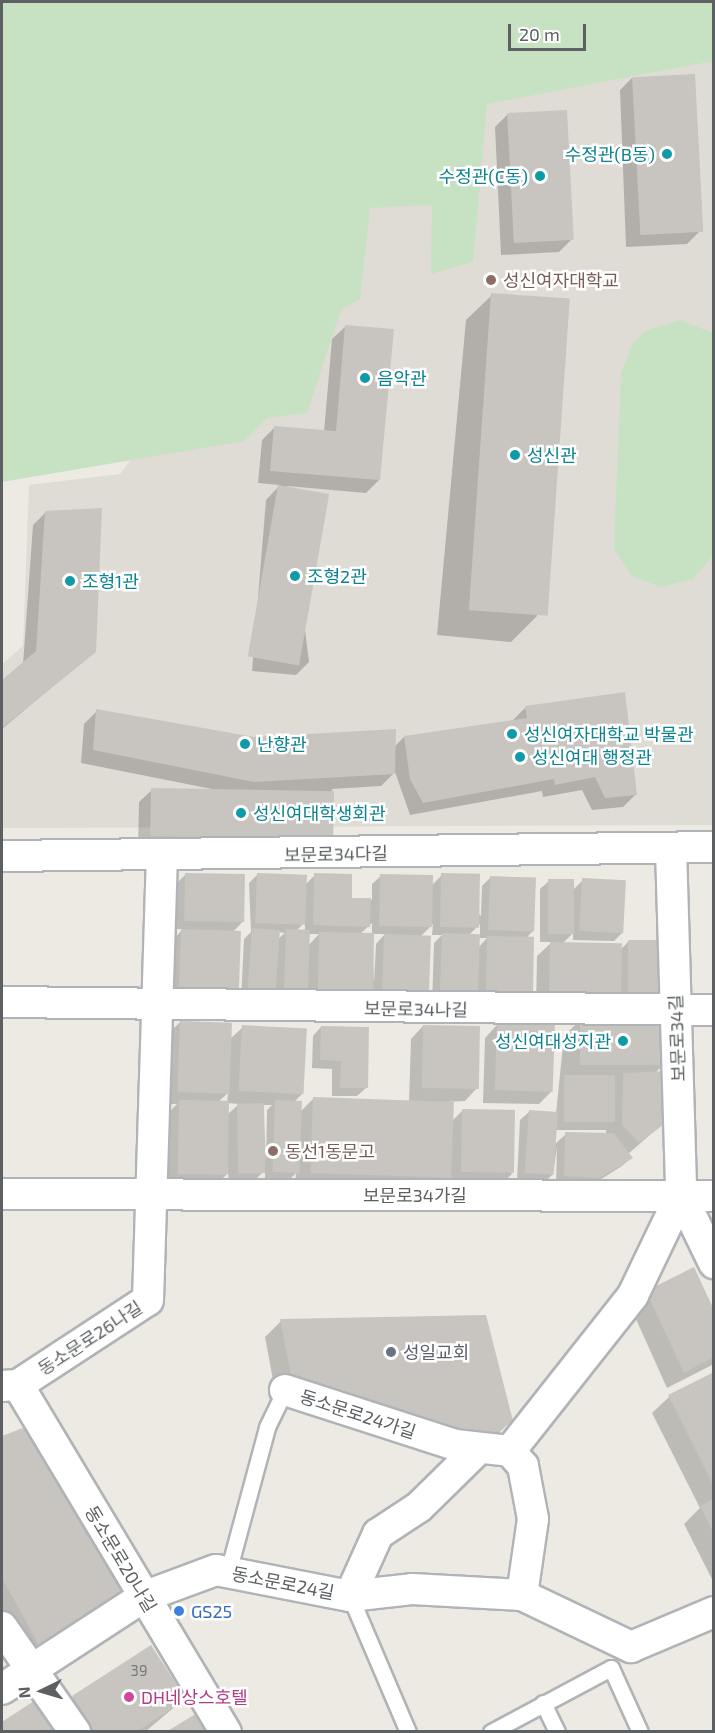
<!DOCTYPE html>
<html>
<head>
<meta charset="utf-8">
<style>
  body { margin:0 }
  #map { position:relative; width:715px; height:1733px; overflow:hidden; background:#edeae4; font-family:"Exo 2","Noto Sans KR",sans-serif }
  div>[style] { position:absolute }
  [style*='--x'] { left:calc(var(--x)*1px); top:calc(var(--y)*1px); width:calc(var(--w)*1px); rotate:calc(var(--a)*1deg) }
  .education>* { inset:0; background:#dfdbd5 }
  .green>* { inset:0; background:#c6e2c3 }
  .shadow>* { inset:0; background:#0003 }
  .building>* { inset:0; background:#c8c5c0; transform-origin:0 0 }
  .roads { filter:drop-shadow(2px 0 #b1b4b7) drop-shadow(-2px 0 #b1b4b7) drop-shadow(0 2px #b1b4b7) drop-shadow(0 -2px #b1b4b7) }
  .service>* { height:15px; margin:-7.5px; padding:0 7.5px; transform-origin:7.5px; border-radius:7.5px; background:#fff }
  .minor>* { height:30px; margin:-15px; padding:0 15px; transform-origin:15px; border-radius:15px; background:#fff }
  .dots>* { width:16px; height:16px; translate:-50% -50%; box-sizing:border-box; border:3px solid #fff; border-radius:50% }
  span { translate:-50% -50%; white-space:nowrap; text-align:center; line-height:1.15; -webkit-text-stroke:5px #fff; paint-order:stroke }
  .number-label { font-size:15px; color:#77797a }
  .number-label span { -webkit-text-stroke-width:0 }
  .culture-label { font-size:18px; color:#0d838f }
  .right { translate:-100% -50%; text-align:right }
  .left { translate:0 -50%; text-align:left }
  .education-label { font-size:18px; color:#785e54 }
  .street-label { font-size:18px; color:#5c6063 }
  .worship-label { font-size:18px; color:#5b616d }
  .shop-label { font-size:18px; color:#366cbe }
  .hotel-label { font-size:18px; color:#b23c85 }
  .frame { position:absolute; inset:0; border:3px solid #5c6063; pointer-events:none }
  .north { position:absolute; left:12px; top:1661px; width:60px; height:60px; -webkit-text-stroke:4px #fff; paint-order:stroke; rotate:265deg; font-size:16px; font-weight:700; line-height:24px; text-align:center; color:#5c6063 }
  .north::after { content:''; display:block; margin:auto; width:21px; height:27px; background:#5c6063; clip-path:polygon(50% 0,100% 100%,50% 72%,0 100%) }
  .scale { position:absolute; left:508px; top:24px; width:78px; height:27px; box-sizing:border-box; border:3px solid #5c6063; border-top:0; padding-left:8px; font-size:18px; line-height:21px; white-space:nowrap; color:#5c6063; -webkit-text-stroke:4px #fff; paint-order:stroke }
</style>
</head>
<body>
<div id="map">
  <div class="education">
    <div style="clip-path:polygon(713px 2px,713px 825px,2px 828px,2px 664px,23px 646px,29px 485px,120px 474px,415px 87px)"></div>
  </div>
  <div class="green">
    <div style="clip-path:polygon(2px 2px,713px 2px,713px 61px,487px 104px,473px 262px,431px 274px,432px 205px,370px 208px,360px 299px,341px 310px,307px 413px,267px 418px,244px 441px,2px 482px)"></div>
    <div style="clip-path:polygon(680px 320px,713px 333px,713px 556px,693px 579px,661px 587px,632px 576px,614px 549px,621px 374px,633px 342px,647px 330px)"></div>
  </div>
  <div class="shadow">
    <div style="clip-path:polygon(632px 78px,700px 231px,687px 244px,626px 247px,620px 90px)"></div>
    <div style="clip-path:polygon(508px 114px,572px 239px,559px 252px,501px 255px,495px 127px)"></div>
    <div style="clip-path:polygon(492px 295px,537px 616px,511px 642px,437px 635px,466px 320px)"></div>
    <div style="clip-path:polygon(345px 327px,379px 480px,366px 493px,287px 486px,309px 662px,296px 675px,252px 671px,266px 500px,280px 485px,258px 483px,262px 440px,274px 428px,324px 432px,332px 339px)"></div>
    <div style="clip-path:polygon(46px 512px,95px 651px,2px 729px,2px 682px,23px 664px,33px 525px)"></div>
    <div style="clip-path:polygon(525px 708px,636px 794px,623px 807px,592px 810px,582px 790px,543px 797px,542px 791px,410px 815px,395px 772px,381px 786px,332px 789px,329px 841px,138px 849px,139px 802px,152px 790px,212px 789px,81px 763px,84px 724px,97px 711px,254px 739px,394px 747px,404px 737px,512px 721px)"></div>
    <div style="clip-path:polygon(185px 875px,243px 921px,167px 1005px,169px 944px,183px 929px,176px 929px,177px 883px)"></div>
    <div style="clip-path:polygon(evenodd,257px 875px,305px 885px,315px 875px,350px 899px,372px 900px,372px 884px,381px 876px,431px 886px,442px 875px,481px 916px,482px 886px,491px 877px,533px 931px,526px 938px,531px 997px,432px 1004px,434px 943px,442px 935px,432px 935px,433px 924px,420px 937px,427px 997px,241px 1001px,244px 939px,251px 932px,249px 883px,257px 875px,305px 922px,305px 932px,296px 931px,305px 922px,257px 875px,372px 923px,372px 935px,360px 934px,372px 923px,257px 875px,480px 924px,480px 936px,469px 935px,480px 924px,257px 875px,278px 932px,285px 933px,278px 939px,278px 932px,257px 875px,308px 934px,319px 934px,308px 946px,308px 934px,257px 875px,372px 934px,385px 934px,376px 944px,374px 984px,372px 934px,257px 875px,478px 938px,487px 938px,478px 948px,478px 938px)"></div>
    <div style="clip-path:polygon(583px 880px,623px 932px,614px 941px,573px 940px,573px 933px,562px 944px,620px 950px,629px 941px,662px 999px,536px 1009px,537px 956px,552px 942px,540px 942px,540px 889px,549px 881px,573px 890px)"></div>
    <div style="clip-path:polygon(evenodd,581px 1019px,665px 1063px,655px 1073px,666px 1121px,628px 1154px,631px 1158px,622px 1166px,590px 1186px,556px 1184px,557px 1147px,553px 1174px,544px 1183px,517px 1181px,520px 1120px,529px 1112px,556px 1113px,564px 1036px,581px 1019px,555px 1130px,606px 1130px,606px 1134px,566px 1134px,554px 1145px,555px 1130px)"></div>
    <div style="clip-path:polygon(evenodd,180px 1022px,229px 1040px,243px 1027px,303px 1093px,294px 1102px,300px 1112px,313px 1099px,409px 1103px,411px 1039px,423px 1026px,477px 1088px,465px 1101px,419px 1103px,452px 1121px,463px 1110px,512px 1174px,499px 1186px,448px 1185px,448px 1177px,434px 1191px,295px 1189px,296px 1173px,289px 1180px,265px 1180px,265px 1170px,254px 1181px,229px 1182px,226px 1152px,226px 1175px,213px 1188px,164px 1186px,167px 1114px,177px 1104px,165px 1104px,167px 1035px,180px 1022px,228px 1093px,227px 1103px,218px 1102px,228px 1093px,180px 1022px,228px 1103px,239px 1104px,227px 1115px,228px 1103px,180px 1022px,263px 1105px,272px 1105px,267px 1110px,266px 1161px,263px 1105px)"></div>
    <div style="clip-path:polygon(497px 1025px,552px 1091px,539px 1104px,483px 1103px,485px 1038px)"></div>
    <div style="clip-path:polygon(321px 1027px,366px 1088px,357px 1096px,332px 1096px,332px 1069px,312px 1068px,313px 1036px)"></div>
    <div style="clip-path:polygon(647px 1292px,714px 1314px,714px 1364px,667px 1388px,631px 1308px)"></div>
    <div style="clip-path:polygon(281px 1321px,511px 1421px,494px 1437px,277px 1401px,265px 1337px)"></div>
    <div style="clip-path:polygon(714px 1374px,714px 1583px,684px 1524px,700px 1508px,652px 1413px,669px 1397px)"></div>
    <div style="clip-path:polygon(27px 1428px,126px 1595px,13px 1675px,2px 1653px,2px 1437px)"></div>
    <div style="clip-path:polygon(150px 1647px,184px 1699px,145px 1732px,2px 1732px,2px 1724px,39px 1700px,52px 1719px,73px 1698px)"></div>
  </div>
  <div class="building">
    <div style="left:695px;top:74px;width:158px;height:63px;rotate:87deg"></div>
    <div style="left:567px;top:110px;width:130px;height:60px;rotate:87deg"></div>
    <div style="left:491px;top:293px;width:79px;height:318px;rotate:4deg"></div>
    <div style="clip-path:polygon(345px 325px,394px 329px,380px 480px,270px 471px,274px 426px,336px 431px)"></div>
    <div style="left:278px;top:485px;width:52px;height:174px;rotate:10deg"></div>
    <div style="clip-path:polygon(102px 508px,96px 652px,2px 728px,2px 680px,36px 651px,45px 511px)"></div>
    <div style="clip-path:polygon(625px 692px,637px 795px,605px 798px,595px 777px,555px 785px,554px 779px,423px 803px,410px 779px,404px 736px,527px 718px,525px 706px)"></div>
    <div style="clip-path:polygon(96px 709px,254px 737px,396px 729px,395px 774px,254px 782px,93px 750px)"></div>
    <div style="left:151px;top:788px;width:183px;height:48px;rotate:1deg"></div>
    <div style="left:185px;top:873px;width:60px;height:48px;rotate:1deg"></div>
    <div style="left:257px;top:873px;width:50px;height:50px;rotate:2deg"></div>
    <div style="clip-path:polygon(314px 873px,352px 874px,352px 898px,371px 898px,370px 927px,313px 925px)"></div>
    <div style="left:441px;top:873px;width:39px;height:54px;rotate:1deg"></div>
    <div style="left:380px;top:874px;width:53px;height:52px;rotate:1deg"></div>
    <div style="left:490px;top:876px;width:46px;height:54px;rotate:2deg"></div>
    <div style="left:582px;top:878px;width:44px;height:53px;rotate:3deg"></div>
    <div style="left:548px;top:879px;width:26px;height:55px"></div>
    <div style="left:252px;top:928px;width:28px;height:65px;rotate:4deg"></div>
    <div style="left:181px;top:929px;width:60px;height:64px;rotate:2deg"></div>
    <div style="left:286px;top:929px;width:24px;height:65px;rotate:2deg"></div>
    <div style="left:319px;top:932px;width:55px;height:64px;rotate:1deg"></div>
    <div style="left:442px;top:933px;width:38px;height:63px;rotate:2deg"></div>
    <div style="left:384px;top:934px;width:47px;height:61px;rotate:2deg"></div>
    <div style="left:487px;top:936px;width:47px;height:60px;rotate:1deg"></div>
    <div style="left:628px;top:940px;width:36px;height:58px"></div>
    <div style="left:550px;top:942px;width:72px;height:55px;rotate:1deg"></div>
    <div style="left:580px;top:1018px;width:86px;height:47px"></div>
    <div style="left:180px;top:1021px;width:52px;height:71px;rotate:2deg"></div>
    <div style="left:497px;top:1023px;width:58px;height:67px;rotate:2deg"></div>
    <div style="left:242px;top:1025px;width:65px;height:66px;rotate:3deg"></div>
    <div style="left:423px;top:1025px;width:57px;height:63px;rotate:1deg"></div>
    <div style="clip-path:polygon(321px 1026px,369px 1027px,368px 1088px,340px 1088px,341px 1061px,320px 1060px)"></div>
    <div style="clip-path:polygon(665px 1071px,667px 1122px,639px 1143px,622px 1125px,623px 1073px)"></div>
    <div style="left:564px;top:1075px;width:51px;height:47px"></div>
    <div style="left:313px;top:1097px;width:141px;height:76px;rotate:2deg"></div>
    <div style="left:179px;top:1100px;width:50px;height:74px;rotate:1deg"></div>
    <div style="left:275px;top:1100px;width:27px;height:72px;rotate:2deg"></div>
    <div style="left:264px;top:1103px;width:70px;height:27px;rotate:89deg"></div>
    <div style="left:462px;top:1109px;width:53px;height:63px;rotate:1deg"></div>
    <div style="left:529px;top:1110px;width:29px;height:63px;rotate:4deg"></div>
    <div style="clip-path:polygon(565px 1132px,614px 1133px,633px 1158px,600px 1178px,564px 1176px)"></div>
    <div style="clip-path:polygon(694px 1267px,714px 1310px,714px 1357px,684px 1373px,646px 1291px)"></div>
    <div style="clip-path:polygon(486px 1315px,513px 1421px,488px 1438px,429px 1429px,293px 1385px,280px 1319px)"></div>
    <div style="clip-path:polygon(714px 1372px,714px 1487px,668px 1395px)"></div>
    <div style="clip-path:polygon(28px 1426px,128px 1596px,41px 1649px,2px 1578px,2px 1436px)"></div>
    <div style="clip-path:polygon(714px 1499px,714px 1534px,700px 1506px)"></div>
    <div style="clip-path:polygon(151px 1645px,186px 1699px,136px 1732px,95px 1732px,72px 1696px)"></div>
    <div style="clip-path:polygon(40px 1697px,60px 1729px,2px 1732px,2px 1722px)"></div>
    <div style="clip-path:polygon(197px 1713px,208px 1732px,166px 1732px)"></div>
  </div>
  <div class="roads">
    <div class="service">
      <div style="--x:228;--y:1572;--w:150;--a:-74.9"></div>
      <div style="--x:267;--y:1427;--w:41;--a:-64.1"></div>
      <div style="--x:350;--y:1596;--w:148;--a:66.9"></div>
      <div style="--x:543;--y:1703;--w:32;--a:64"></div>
      <div style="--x:491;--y:1732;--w:136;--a:-28.1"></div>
      <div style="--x:611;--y:1668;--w:70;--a:65.6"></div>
    </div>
    <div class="minor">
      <div style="--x:671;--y:849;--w:346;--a:88.3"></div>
      <div style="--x:681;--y:1195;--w:76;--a:64.1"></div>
      <div style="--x:2;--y:856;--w:712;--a:-0.72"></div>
      <div style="--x:2;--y:1002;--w:712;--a:0.64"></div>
      <div style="--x:2;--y:1194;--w:712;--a:0.16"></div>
      <div style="--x:18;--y:1385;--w:405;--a:59.1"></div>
      <div style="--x:2;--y:1386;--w:16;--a:-4"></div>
      <div style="--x:18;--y:1385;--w:155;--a:-33.2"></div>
      <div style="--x:148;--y:1300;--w:443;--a:-88.2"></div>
      <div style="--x:285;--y:1390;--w:179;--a:17.9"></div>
      <div style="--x:455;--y:1445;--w:55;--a:6.2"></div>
      <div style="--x:510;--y:1451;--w:199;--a:-51.7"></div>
      <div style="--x:633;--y:1295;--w:111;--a:-64.4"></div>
      <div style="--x:510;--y:1451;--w:20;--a:49"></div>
      <div style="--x:523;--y:1466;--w:54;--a:79.3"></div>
      <div style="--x:533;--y:1519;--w:77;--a:98.2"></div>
      <div style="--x:350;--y:1596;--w:68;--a:-65.7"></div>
      <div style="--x:378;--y:1534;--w:49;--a:-33.4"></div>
      <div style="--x:419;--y:1507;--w:81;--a:-44.5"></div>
      <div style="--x:2;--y:1627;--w:128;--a:55.2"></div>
      <div style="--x:2;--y:1689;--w:168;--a:-33.1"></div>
      <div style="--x:143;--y:1597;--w:78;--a:-20.3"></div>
      <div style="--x:216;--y:1570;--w:136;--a:11"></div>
      <div style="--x:350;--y:1596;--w:62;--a:-6.4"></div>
      <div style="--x:412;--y:1589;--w:110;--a:3.1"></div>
      <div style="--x:522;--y:1595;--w:121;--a:25.5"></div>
      <div style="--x:631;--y:1647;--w:90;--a:-22.9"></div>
    </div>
  </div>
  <div class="dots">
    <div style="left:667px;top:154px;background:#0f9aa8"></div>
    <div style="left:540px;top:176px;background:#0f9aa8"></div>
    <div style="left:491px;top:280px;background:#8d6e63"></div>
    <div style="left:365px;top:378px;background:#0f9aa8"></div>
    <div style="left:515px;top:455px;background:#0f9aa8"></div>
    <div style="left:295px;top:576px;background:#0f9aa8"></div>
    <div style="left:70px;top:581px;background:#0f9aa8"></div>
    <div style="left:512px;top:734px;background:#0f9aa8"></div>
    <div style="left:245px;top:744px;background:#0f9aa8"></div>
    <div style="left:520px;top:757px;background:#0f9aa8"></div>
    <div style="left:241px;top:813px;background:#0f9aa8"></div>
    <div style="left:623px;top:1041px;background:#0f9aa8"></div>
    <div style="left:273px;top:1151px;background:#8d6e63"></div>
    <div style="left:391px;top:1352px;background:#6b7280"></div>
    <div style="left:179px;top:1611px;background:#3f7fe0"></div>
    <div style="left:129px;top:1697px;background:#d1479c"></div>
  </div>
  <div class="number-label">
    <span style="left:139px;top:1671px">39</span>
  </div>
  <div class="culture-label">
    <span class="right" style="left:655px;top:154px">수정관(B동)</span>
    <span class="right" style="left:528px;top:176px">수정관(C동)</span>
    <span class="left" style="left:377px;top:378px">음악관</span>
    <span class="left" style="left:527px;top:455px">성신관</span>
    <span class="left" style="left:307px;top:576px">조형2관</span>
    <span class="left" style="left:82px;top:581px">조형1관</span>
    <span class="left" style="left:524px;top:734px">성신여자대학교 박물관</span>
    <span class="left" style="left:257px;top:744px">난향관</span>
    <span class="left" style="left:532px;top:757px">성신여대 행정관</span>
    <span class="left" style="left:253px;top:813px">성신여대학생회관</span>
    <span class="right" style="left:611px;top:1041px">성신여대성지관</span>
  </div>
  <div class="education-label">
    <span class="left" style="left:503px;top:280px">성신여자대학교</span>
    <span class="left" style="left:285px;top:1151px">동선1동문고</span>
  </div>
  <div class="street-label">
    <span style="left:336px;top:854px;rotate:-1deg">보문로34다길</span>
    <span style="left:416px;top:1009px;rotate:1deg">보문로34나길</span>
    <span style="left:677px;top:1038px;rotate:-92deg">보문로34길</span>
    <span style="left:415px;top:1195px">보문로34가길</span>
    <span style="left:90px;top:1338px;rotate:-33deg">동소문로26나길</span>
    <span style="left:358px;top:1414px;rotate:18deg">동소문로24가길</span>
    <span style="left:121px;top:1559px;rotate:59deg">동소문로20나길</span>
    <span style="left:283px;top:1583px;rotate:11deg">동소문로24길</span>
  </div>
  <div class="worship-label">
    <span class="left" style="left:403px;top:1352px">성일교회</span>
  </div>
  <div class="shop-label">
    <span class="left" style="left:191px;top:1611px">GS25</span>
  </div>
  <div class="hotel-label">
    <span class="left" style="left:141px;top:1697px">DH네상스호텔</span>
  </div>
  <div class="frame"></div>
  <div class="north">N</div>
  <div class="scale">20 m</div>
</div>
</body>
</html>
